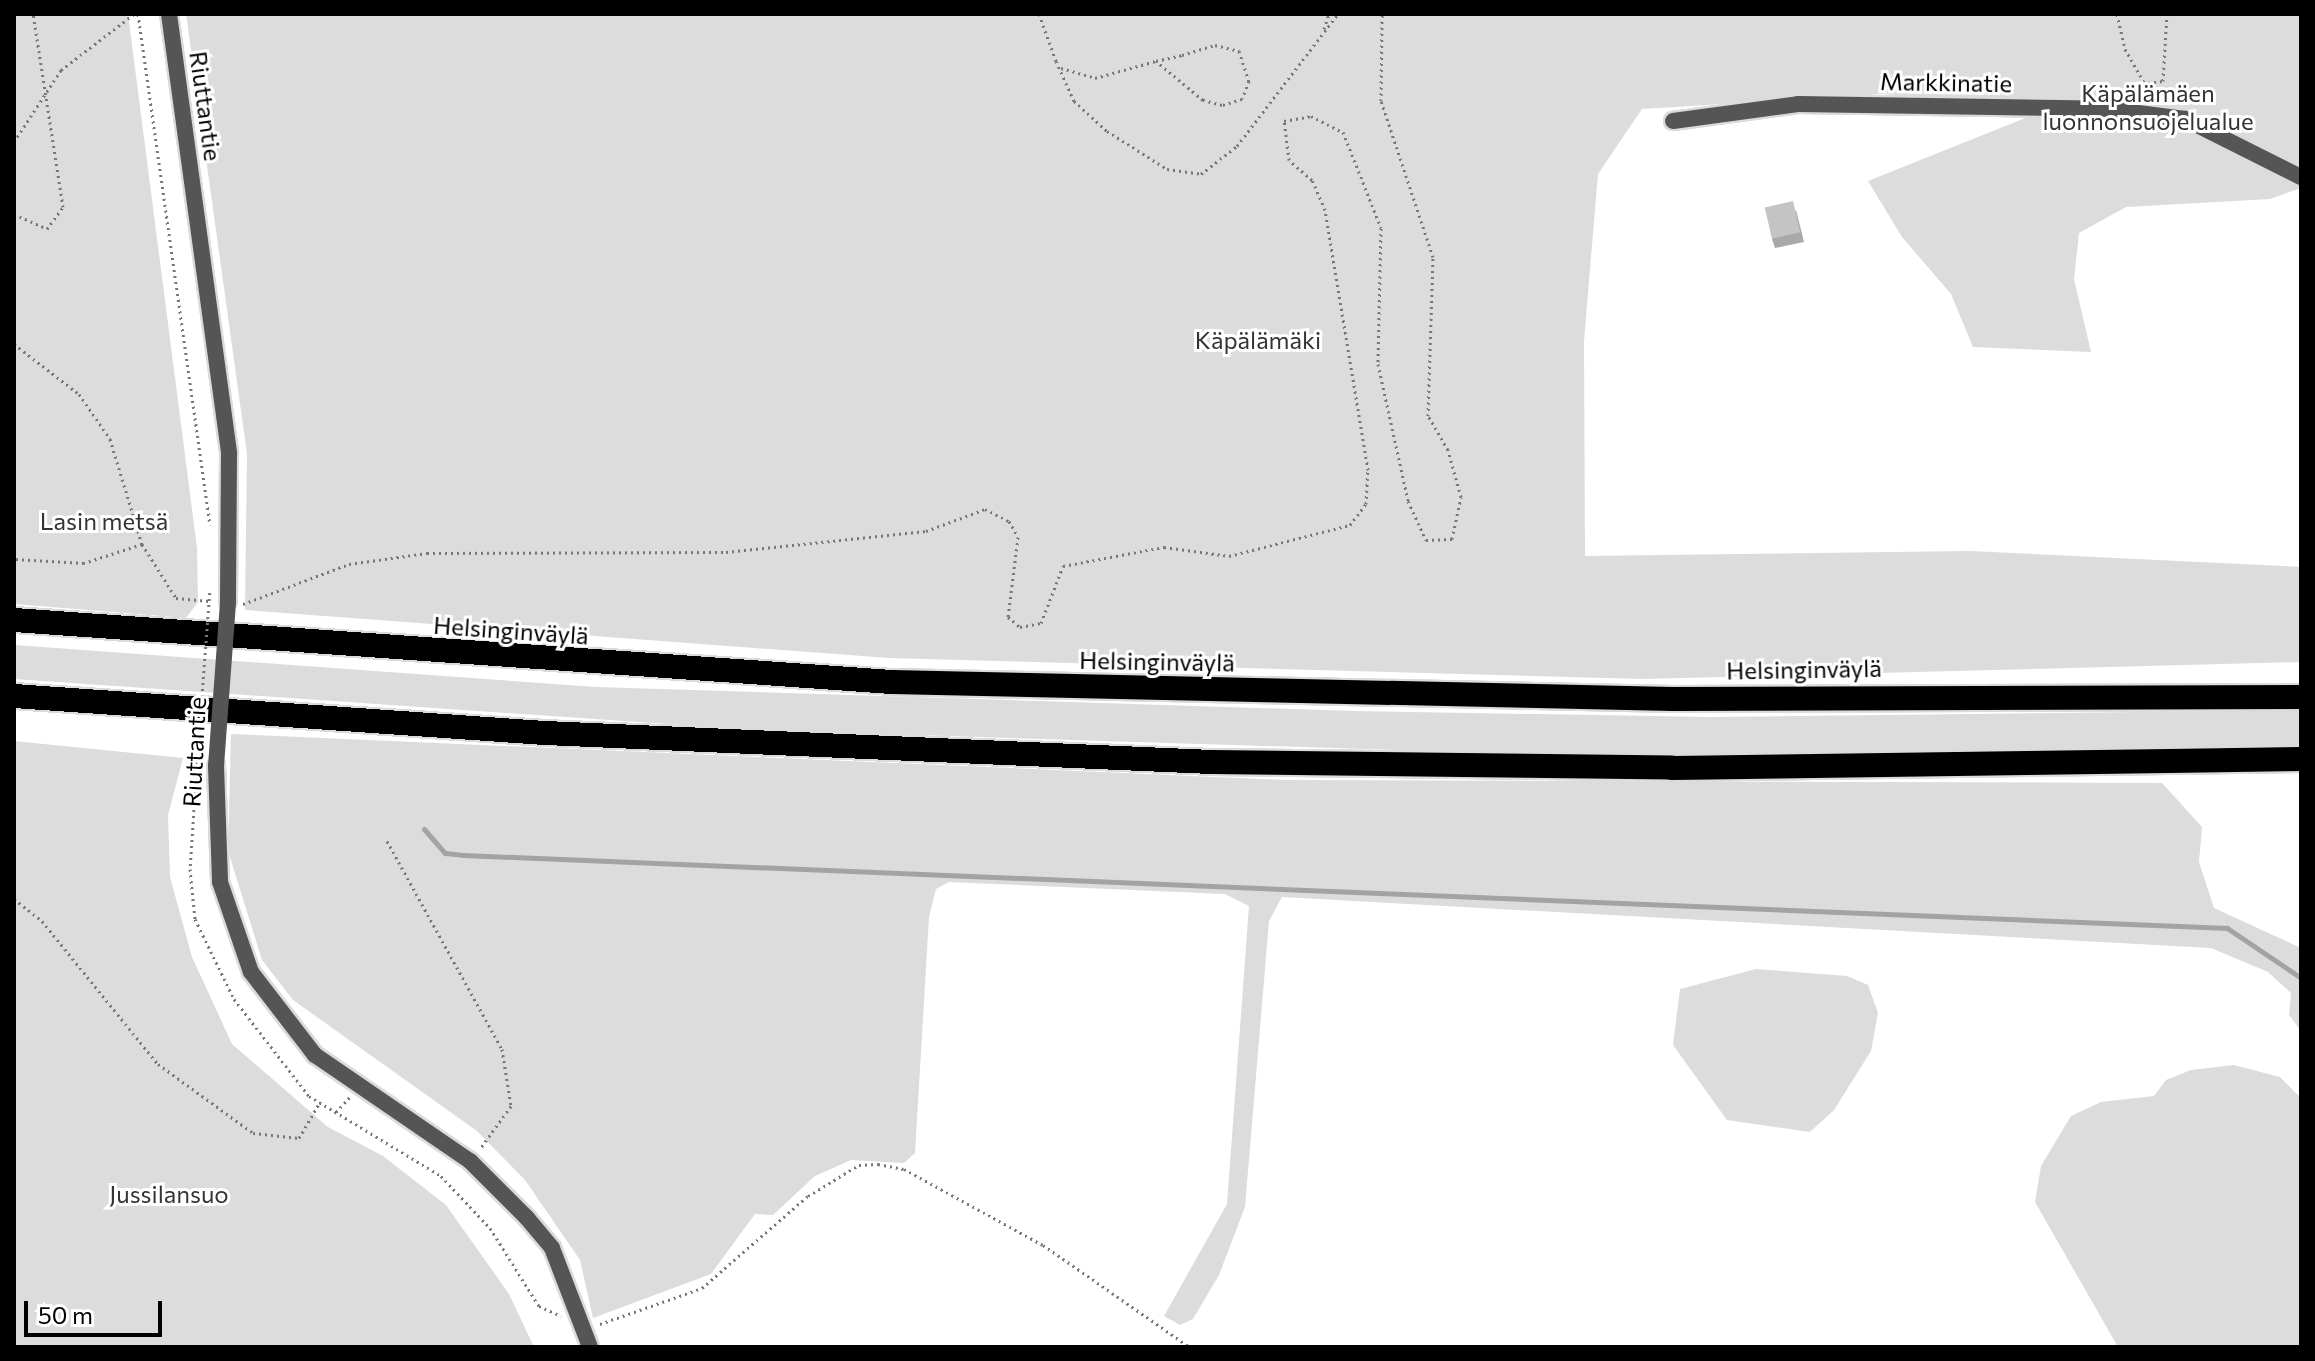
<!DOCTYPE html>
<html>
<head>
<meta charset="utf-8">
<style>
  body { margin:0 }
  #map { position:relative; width:2315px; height:1361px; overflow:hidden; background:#fff; font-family:Commissioner,sans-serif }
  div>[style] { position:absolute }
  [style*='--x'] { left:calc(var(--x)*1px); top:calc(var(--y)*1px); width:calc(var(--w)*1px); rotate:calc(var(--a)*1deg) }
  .green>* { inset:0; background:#dcdcdc }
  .stream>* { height:5px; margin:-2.5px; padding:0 2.5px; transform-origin:2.5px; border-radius:2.5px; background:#a3a3a3 }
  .path>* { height:3px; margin-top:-1.5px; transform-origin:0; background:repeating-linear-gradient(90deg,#777 0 2px,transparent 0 6px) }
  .roads { filter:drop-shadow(2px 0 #dbdbdb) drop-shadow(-2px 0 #dbdbdb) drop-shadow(0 2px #dbdbdb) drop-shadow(0 -2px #dbdbdb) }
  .minor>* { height:16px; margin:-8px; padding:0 8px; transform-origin:8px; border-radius:8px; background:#555 }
  .motorway>* { height:24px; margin:-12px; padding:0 12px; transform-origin:12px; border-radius:12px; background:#000 }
  .path-bridge>* { height:3px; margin-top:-1.5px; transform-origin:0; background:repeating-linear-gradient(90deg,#777 0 2px,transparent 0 6px) }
  .minor-bridge>* { height:16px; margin:-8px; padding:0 8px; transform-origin:8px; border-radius:8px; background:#555 }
  .wall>* { inset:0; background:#a9a9a9 }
  .building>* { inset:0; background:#c4c4c4; transform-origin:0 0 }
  span { translate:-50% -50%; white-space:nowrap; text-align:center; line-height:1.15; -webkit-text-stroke:6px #fff; paint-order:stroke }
  .street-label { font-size:24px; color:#000 }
  .park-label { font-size:24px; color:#333 }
  .frame { position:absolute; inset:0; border:16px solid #000; pointer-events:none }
  .scale { position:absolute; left:24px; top:1301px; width:138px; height:36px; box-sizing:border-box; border:4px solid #000; border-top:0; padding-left:10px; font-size:24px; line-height:28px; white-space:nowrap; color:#000; -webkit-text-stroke:6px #fff; paint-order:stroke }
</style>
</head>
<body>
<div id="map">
  <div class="green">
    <div style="clip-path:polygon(14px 14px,128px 14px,197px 548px,198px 602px,186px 618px,14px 604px)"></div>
    <div style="clip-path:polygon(186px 14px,2301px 14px,2301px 188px,2270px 199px,2126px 207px,2079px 233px,2074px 279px,2091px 352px,1973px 347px,1951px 294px,1902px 237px,1868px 181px,2050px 108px,1883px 94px,1642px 109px,1598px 174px,1584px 341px,1585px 556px,1970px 551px,2301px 567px,2301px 662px,1642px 679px,889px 658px,245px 610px,247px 454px)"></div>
    <div style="clip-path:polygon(14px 645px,596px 687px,1354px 711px,1710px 717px,2301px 710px,2301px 745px,1621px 757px,754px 730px,14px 679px)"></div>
    <div style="clip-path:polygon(231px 734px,1285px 780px,2162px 783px,2202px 827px,2199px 862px,2214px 908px,2301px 948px,2301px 1031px,2289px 1015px,2291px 993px,2268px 972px,2211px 948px,1282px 897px,1269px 921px,1245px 1207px,1219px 1275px,1193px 1319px,1180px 1325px,1164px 1316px,1227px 1204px,1249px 906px,1225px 894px,949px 882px,936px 889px,929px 917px,915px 1153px,904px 1163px,851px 1160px,815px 1176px,773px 1215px,755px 1214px,711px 1274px,593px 1318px,580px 1260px,525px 1180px,477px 1131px,293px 1000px,262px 960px,228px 851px)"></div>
    <div style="clip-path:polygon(14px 741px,183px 758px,168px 815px,170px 877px,192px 957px,232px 1044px,328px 1127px,383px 1156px,446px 1205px,509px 1294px,534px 1347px,14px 1347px)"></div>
    <div style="clip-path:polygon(1756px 969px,1847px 976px,1868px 985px,1878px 1013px,1871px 1051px,1834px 1110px,1810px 1132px,1727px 1120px,1673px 1045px,1680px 989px)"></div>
    <div style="clip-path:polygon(2234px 1065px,2280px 1077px,2301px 1098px,2301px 1347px,2118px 1347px,2035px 1202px,2041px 1166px,2071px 1116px,2101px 1102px,2154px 1096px,2166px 1080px,2191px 1070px)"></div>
  </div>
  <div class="stream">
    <div style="--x:424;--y:829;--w:32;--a:49"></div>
    <div style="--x:445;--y:853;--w:18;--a:6"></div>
    <div style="--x:463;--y:855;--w:1766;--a:2.37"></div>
    <div style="--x:2227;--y:928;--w:89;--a:34"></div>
  </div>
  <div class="path">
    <div style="--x:138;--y:14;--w:516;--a:81.98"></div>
    <div style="--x:1039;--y:14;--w:50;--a:70.1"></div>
    <div style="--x:2117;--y:14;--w:36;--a:77"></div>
    <div style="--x:2125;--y:49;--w:56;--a:60.3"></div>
    <div style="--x:1324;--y:29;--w:16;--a:-72"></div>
    <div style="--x:1056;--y:61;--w:44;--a:65.8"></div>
    <div style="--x:1074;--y:101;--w:45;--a:42.3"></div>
    <div style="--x:1107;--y:131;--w:71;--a:32.3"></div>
    <div style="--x:1167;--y:169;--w:34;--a:8"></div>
    <div style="--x:1201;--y:174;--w:46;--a:-37.9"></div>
    <div style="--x:1237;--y:146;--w:166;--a:-52.6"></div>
    <div style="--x:1061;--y:68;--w:35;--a:16"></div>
    <div style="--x:1095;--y:78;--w:63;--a:-15.6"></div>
    <div style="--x:1156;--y:61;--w:27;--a:-13"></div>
    <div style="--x:1182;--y:55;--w:34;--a:-17"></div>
    <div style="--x:1215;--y:45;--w:25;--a:14"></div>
    <div style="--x:1239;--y:51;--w:32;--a:72"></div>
    <div style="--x:1249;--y:81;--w:19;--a:111"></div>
    <div style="--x:1242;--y:99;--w:21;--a:163"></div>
    <div style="--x:1222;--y:105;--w:20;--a:-165"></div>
    <div style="--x:1203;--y:100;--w:61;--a:-140.3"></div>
    <div style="--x:2142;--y:84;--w:21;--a:-8"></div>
    <div style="--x:2163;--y:81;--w:67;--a:-86.6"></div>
    <div style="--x:14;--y:142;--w:86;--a:-56.9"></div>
    <div style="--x:61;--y:70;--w:92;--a:-37.5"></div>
    <div style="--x:14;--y:214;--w:36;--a:24"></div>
    <div style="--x:47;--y:229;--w:27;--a:-54"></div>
    <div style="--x:63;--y:207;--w:195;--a:-98.8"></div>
    <div style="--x:14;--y:344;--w:82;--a:37.6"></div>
    <div style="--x:79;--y:394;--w:55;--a:55.4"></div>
    <div style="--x:110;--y:439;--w:110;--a:73.1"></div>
    <div style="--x:142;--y:544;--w:61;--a:161.9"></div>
    <div style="--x:84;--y:563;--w:70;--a:-176.7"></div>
    <div style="--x:142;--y:544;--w:64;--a:57.8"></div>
    <div style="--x:176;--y:598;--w:36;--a:5"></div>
    <div style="--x:243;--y:604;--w:113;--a:-20.7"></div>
    <div style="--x:349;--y:564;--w:79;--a:-8"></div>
    <div style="--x:427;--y:553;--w:299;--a:-0.2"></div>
    <div style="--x:726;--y:552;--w:201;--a:-6"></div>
    <div style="--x:926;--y:531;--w:63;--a:-20.4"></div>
    <div style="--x:985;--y:509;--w:27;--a:27"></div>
    <div style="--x:1009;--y:521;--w:18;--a:61"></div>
    <div style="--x:1018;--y:537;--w:81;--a:97.1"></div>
    <div style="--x:1008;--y:617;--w:16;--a:40"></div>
    <div style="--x:1020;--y:627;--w:21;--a:-11"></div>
    <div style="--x:1041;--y:623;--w:61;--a:-68.9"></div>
    <div style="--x:1063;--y:566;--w:103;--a:-10.7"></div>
    <div style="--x:1164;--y:547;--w:66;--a:7.9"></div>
    <div style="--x:1229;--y:556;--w:125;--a:-14.4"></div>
    <div style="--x:1350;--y:525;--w:26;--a:-53"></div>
    <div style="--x:1366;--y:504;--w:34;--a:-87"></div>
    <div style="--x:1368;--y:470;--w:264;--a:-99.4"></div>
    <div style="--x:1325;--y:210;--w:33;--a:-113"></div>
    <div style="--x:1312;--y:180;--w:30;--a:-139"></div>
    <div style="--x:1289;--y:160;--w:39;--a:-97"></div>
    <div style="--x:1284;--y:121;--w:27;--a:-10"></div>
    <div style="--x:1311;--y:116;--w:36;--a:27"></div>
    <div style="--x:1343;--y:132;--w:103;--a:68.4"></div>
    <div style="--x:1381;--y:228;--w:136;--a:91.3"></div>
    <div style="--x:1378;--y:364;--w:140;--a:77.6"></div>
    <div style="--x:1408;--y:501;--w:43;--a:65.2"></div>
    <div style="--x:1426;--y:540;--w:26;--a:-2"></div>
    <div style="--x:1452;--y:539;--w:43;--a:-77.9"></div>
    <div style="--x:1461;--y:497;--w:49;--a:-105.5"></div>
    <div style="--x:1448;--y:450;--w:39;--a:-120"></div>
    <div style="--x:1428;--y:416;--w:159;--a:-88.2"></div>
    <div style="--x:1433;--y:257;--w:164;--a:-108.4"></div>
    <div style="--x:1381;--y:101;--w:87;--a:-89.3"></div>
    <div style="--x:197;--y:762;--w:107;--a:93.7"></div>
    <div style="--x:190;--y:869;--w:50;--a:84.3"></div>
    <div style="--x:195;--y:919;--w:89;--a:64"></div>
    <div style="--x:234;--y:999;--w:123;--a:52.3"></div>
    <div style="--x:309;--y:1096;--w:154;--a:31.2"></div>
    <div style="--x:441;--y:1176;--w:71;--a:46.7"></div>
    <div style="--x:490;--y:1228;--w:92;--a:57.9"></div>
    <div style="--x:539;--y:1306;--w:24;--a:24"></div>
    <div style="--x:387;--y:841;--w:238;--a:61.1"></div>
    <div style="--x:502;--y:1049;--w:58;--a:81"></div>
    <div style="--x:511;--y:1106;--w:53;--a:125.8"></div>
    <div style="--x:14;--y:899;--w:36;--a:38"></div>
    <div style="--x:42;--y:921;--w:184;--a:51"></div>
    <div style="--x:158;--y:1064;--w:117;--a:36"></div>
    <div style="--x:253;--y:1133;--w:46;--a:6.2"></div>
    <div style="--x:299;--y:1138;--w:42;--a:-59.7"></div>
    <div style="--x:336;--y:1112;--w:21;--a:-47"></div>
    <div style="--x:600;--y:1324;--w:108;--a:-19.4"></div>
    <div style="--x:702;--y:1288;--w:140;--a:-41"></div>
    <div style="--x:808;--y:1196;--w:60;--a:-31.3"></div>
    <div style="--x:859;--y:1165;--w:19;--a:-3"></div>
    <div style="--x:878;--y:1164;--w:26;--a:11"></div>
    <div style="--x:904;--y:1169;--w:158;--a:28.7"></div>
    <div style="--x:1043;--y:1245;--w:179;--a:34.8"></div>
  </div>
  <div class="roads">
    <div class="minor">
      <div style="--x:169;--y:14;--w:444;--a:82.2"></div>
      <div style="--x:229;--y:454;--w:147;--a:90.4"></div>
      <div style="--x:1673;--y:121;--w:126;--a:-7.7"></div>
      <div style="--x:1798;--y:104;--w:309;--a:0.9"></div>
      <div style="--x:2107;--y:109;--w:79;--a:7.3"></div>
      <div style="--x:2185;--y:119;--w:130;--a:26.6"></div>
      <div style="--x:216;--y:766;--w:116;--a:88"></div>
      <div style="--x:220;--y:882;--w:95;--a:71"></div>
      <div style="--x:251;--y:972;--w:105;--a:52.4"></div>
      <div style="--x:315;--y:1055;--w:188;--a:34.4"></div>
      <div style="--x:470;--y:1161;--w:81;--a:45"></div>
      <div style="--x:527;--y:1218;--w:39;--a:50"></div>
      <div style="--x:552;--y:1248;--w:106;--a:69"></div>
    </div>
    <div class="motorway">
      <div style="--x:14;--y:620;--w:880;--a:4.04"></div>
      <div style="--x:892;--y:682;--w:781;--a:1.25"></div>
      <div style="--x:1673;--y:699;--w:628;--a:-0.18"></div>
      <div style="--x:14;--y:696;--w:532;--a:3.99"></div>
      <div style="--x:545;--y:733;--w:668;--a:2.49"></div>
      <div style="--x:1212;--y:762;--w:460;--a:0.7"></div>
      <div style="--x:1672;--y:768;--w:629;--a:-0.82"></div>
    </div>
  </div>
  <div class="path-bridge">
    <div style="--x:197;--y:762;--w:172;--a:-85.7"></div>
  </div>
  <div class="minor-bridge">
    <div style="--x:216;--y:766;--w:165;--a:-85.8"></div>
  </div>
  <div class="wall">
    <div style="clip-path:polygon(1796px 210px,1804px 242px,1775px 248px,1772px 239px)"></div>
  </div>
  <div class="building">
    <div style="left:1793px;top:201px;width:32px;height:29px;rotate:77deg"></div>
  </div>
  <div class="street-label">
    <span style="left:1946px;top:82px;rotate:1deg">Markkinatie</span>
    <span style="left:206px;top:106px;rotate:82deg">Riuttantie</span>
    <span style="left:511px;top:630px;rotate:4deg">Helsinginväylä</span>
    <span style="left:1157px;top:661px;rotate:1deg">Helsinginväylä</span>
    <span style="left:1804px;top:669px;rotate:-1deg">Helsinginväylä</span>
    <span style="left:194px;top:752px;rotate:-87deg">Riuttantie</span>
  </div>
  <div class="park-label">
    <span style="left:2148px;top:107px">Käpälämäen<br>luonnonsuojelualue</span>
    <span style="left:1258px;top:340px">Käpälämäki</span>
    <span style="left:104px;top:521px">Lasin metsä</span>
    <span style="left:169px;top:1194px">Jussilansuo</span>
  </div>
  <div class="frame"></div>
  <div class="scale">50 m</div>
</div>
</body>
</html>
